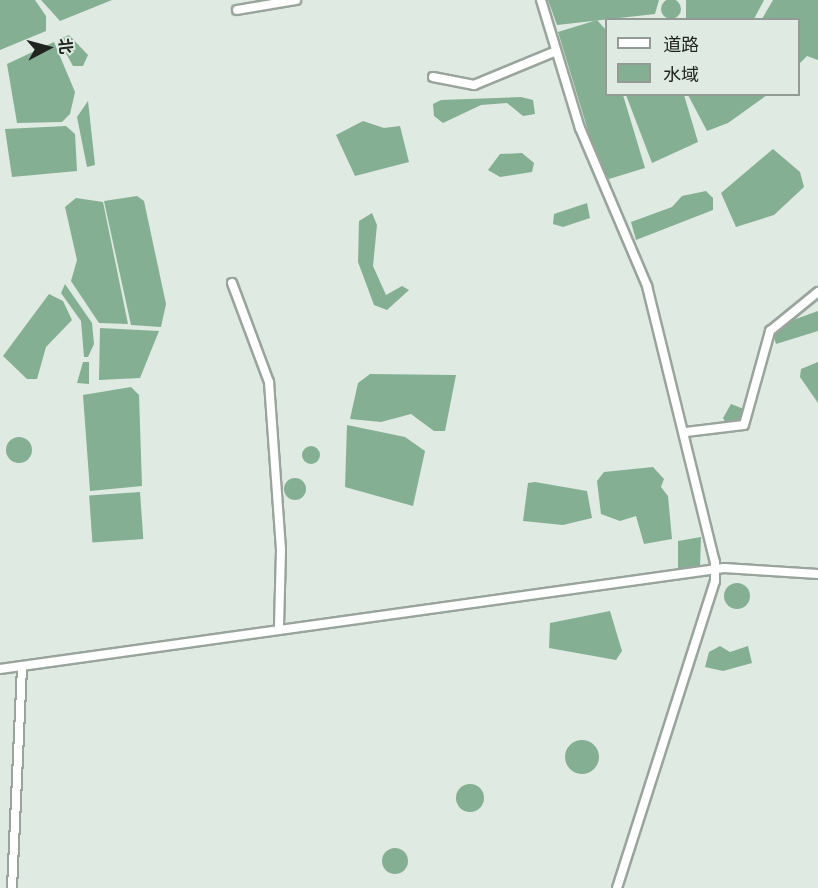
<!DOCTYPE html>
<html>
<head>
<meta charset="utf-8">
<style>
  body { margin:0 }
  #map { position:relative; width:818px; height:888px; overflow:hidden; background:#deeae2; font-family:Inter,"Noto Sans SC",sans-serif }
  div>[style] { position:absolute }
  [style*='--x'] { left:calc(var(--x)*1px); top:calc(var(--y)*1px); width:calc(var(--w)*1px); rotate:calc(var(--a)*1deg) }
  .water>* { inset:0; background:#85af93; transform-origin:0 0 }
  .round { border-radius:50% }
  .roads { filter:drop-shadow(2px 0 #99a49c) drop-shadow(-2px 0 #99a49c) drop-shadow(0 2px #99a49c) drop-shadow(0 -2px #99a49c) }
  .minor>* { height:8px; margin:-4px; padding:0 4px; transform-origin:4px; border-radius:4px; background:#fff }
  span { translate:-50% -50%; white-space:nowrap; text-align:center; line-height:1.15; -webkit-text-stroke:4.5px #deeae2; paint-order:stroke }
  .legend { position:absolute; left:605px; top:18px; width:195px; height:78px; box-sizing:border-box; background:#deeae2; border:2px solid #929b95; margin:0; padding:8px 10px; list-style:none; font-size:18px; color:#202421 }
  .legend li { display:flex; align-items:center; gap:12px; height:30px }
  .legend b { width:30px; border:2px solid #929b95 }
  .north { position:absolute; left:18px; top:18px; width:60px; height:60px; -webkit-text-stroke:4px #deeae2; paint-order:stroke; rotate:84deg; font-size:16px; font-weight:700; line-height:24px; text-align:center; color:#202421 }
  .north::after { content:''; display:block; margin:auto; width:21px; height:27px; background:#202421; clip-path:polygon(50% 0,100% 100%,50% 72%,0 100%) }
</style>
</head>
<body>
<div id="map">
  <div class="water">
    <div class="round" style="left:661px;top:-1px;width:20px;height:20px"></div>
    <div style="clip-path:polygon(0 0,35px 0,46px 16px,46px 31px,0 50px)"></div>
    <div style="clip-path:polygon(41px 0,112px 0,60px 21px)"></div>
    <div style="clip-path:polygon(548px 0,659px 0,655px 14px,557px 25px)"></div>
    <div style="clip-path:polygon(686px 0,764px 0,754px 19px,686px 20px)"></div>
    <div style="clip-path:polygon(773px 0,818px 0,818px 60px,807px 56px,799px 64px,798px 20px,762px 19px)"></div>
    <div style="clip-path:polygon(597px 20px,606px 30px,606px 94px,623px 95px,645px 168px,609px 179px,596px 157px,558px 32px)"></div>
    <div style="clip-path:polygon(69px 35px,88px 55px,83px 66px,73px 66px,63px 48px,62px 38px)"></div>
    <div style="clip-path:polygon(54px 42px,75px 92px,70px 114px,62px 122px,17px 123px,7px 64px)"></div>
    <div style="clip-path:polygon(626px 95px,684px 95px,698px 142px,652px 163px)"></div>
    <div style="clip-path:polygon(688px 95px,767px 95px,728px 123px,707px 131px)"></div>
    <div style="clip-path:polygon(521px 97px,533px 100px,535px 114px,523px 116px,507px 103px,481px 105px,443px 123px,434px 116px,433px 104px,441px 100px)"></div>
    <div style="clip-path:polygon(88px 101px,95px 165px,87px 167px,77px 117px)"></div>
    <div style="clip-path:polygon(363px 121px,384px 128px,400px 126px,409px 162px,355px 176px,336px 135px)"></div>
    <div style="clip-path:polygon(66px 126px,75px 134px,77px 171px,12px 177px,5px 129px)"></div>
    <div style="clip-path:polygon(773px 149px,800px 172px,804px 187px,774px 215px,736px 227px,721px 193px)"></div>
    <div style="clip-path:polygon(522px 153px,534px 163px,532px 172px,500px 177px,488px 170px,500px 154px)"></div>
    <div style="clip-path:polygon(706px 191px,713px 198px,713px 210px,636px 240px,631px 222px,672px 207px,682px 196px)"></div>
    <div style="clip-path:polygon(137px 196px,144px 201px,166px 304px,161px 327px,131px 325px,104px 201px)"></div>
    <div style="clip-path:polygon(76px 198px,103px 202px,128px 324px,99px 323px,71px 281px,77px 260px,65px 207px)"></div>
    <div style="clip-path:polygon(587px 203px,590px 218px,563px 227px,553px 224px,554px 214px)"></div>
    <div style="clip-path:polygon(372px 213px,377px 225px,373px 266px,386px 295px,402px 286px,409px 290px,387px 310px,374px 305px,358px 262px,359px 221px)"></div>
    <div style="clip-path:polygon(65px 284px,92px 323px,94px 344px,88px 357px,84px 357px,81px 321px,61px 293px)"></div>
    <div style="clip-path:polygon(49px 294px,63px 301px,72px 320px,46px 347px,37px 379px,27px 379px,3px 356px)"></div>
    <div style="clip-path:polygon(818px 311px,818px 331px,776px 344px,773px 335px,782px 324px)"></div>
    <div style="clip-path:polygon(100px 328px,159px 331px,140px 378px,99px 380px)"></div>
    <div style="clip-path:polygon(83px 362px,89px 362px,89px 384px,77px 383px)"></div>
    <div style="clip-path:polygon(818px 362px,818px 403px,800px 377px,801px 369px)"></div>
    <div style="clip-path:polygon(370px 374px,456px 375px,445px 431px,434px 431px,411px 414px,381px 422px,350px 419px,358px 383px)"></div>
    <div style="clip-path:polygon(131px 387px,139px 395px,142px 486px,90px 491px,83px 395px)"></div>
    <div style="clip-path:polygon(731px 404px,744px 409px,739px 424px,727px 425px,723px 418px)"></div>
    <div style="clip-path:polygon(347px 425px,405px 437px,425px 451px,413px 506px,345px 487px)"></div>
    <div class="round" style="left:6px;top:437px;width:26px;height:26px"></div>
    <div class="round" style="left:302px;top:446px;width:18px;height:18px"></div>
    <div style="clip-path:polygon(653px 467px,664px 479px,661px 487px,668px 496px,672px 539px,644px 544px,636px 516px,620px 521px,601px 514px,597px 481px,604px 472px)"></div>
    <div class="round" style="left:284px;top:478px;width:22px;height:22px"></div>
    <div style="clip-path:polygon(535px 482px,587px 491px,592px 518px,563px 525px,523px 521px,528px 483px)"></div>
    <div style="left:140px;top:492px;width:47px;height:51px;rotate:86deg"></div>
    <div style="clip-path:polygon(701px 537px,700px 568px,678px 573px,678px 541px)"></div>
    <div class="round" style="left:724px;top:583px;width:26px;height:26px"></div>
    <div style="clip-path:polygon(610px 611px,622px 651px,616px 660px,549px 648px,550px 623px)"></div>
    <div style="clip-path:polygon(720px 646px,730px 652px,748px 646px,752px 663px,723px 671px,705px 667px,709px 652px)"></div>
    <div class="round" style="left:565px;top:740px;width:34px;height:34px"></div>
    <div class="round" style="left:456px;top:784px;width:28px;height:28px"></div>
    <div class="round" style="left:382px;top:848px;width:26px;height:26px"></div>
  </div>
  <div class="roads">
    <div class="minor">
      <div style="--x:541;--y:0;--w:134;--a:73.1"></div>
      <div style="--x:580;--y:128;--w:172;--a:67"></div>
      <div style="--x:647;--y:286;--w:284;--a:76.2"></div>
      <div style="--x:715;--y:562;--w:19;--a:90"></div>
      <div style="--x:715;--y:581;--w:322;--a:107.7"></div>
      <div style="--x:237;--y:10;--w:60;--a:-9.6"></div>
      <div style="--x:433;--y:77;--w:42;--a:11"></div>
      <div style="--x:474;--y:85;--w:89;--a:-22.5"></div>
      <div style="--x:232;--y:283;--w:106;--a:69.5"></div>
      <div style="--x:269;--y:382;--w:168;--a:85.9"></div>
      <div style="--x:281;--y:550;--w:78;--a:91.5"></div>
      <div style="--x:686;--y:432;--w:58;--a:-6.9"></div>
      <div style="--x:744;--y:425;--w:98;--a:-74.5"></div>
      <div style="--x:770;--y:331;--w:62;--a:-39.1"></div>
      <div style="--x:0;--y:669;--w:731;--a:-7.94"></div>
      <div style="--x:724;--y:568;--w:94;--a:3.7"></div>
      <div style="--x:12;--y:888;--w:222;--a:-87.4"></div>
    </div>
  </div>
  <ul class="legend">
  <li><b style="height:8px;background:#fff"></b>道路</li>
  <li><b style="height:16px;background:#85af93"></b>水域</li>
  </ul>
  <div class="north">北</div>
</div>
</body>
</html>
